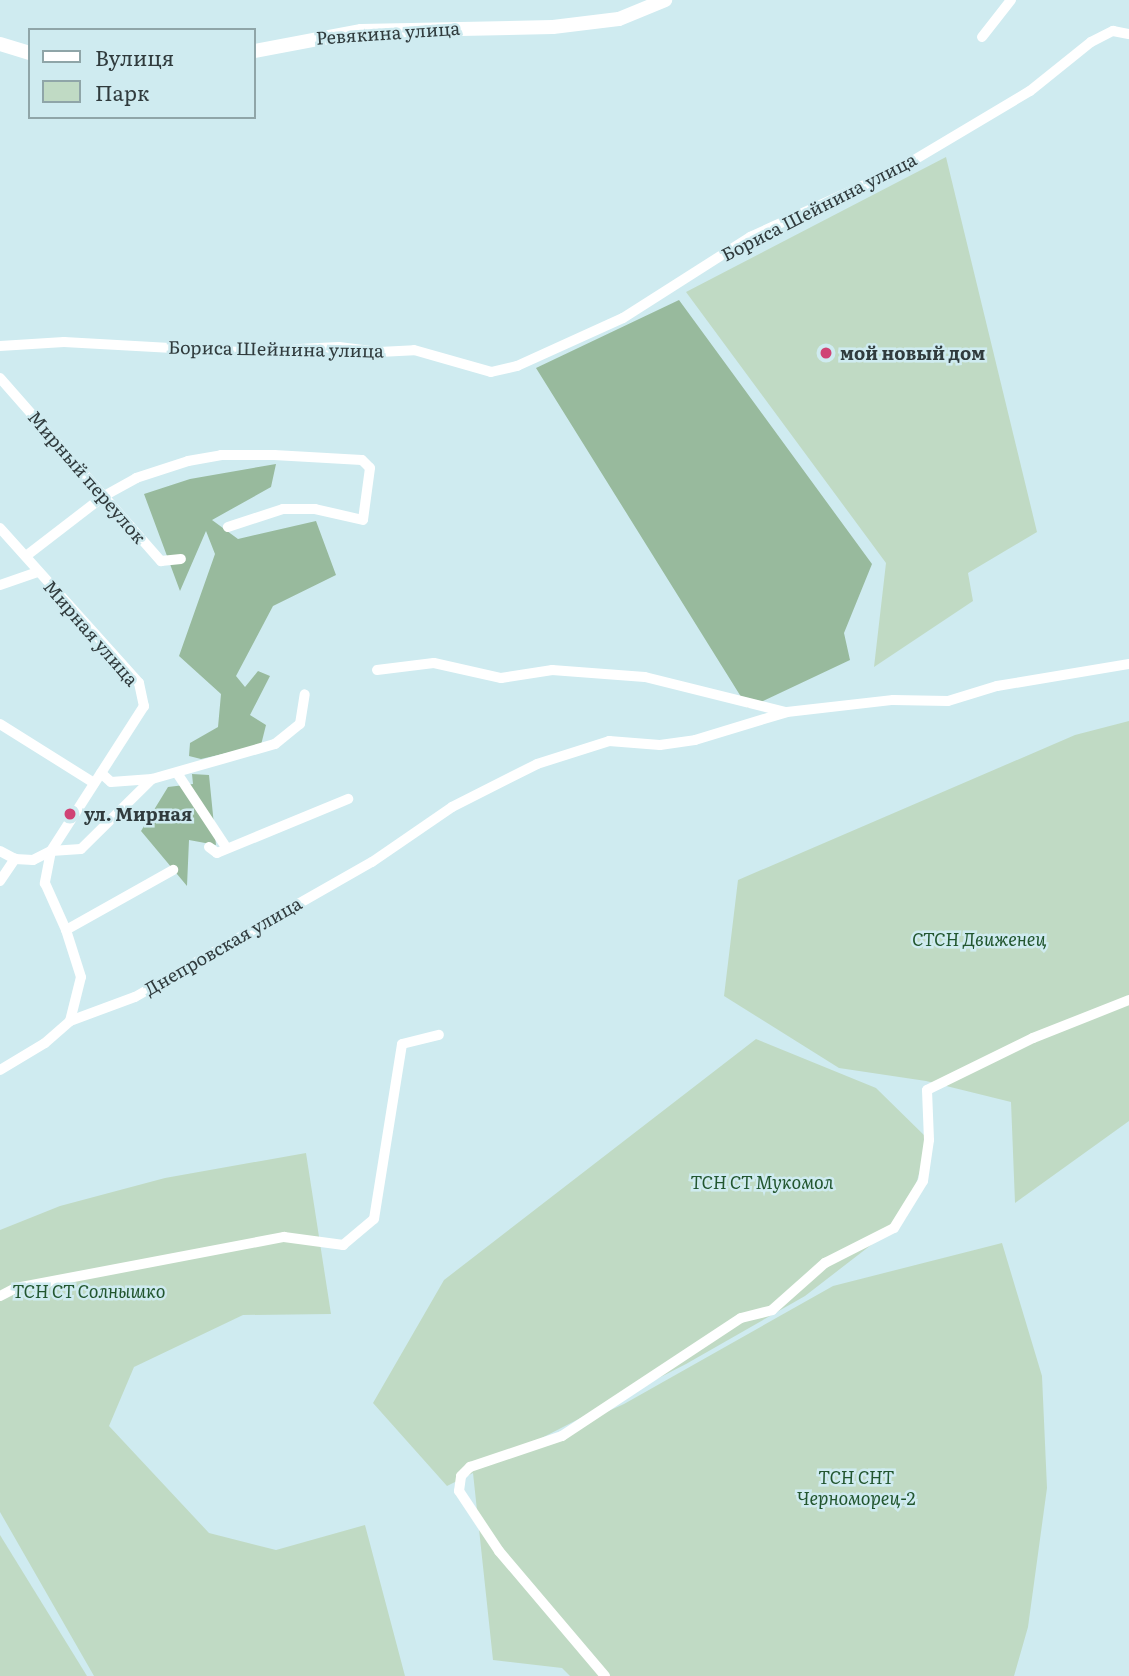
<!DOCTYPE html>
<html>
<head>
<meta charset="utf-8">
<style>
  body { margin:0 }
  #map { position:relative; width:1129px; height:1676px; overflow:hidden; background:#cfebf0; font-family:Literata,serif }
  div>[style] { position:absolute }
  [style*='--x'] { left:calc(var(--x)*1px); top:calc(var(--y)*1px); width:calc(var(--w)*1px); rotate:calc(var(--a)*1deg) }
  .green>* { inset:0; background:#c0dac4 }
  .forest>* { inset:0; background:#98ba9d }
  .street>* { height:10px; margin:-5px; padding:0 5px; transform-origin:5px; border-radius:5px; background:#fff }
  .secondary>* { height:14px; margin:-7px; padding:0 7px; transform-origin:7px; border-radius:7px; background:#fff }
  .dots>* { width:19px; height:19px; translate:-50% -50%; box-sizing:border-box; border:4px solid #cfebf0; border-radius:50% }
  span { translate:-50% -50%; white-space:nowrap; text-align:center; line-height:1.15; -webkit-text-stroke:5px #cfebf0; paint-order:stroke }
  .street-label { font-size:18px; color:#303b3d }
  .poi-label { font-size:18px; color:#303b3d; font-weight:700 }
  .left { translate:0 -50%; text-align:left }
  .park-label { font-size:18px; color:#22562f; font-style:italic }
  .legend { position:absolute; left:28px; top:28px; width:228px; height:91px; box-sizing:border-box; background:#cfebf0; border:2px solid #8fa5a8; margin:0; padding:9px 12px; list-style:none; font-size:21px; color:#303b3d }
  .legend li { display:flex; align-items:center; gap:14px; height:35px }
  .legend b { width:35px; border:2px solid #8fa5a8 }
</style>
</head>
<body>
<div id="map">
  <div class="green">
    <div style="clip-path:polygon(946px 157px,1037px 532px,968px 573px,973px 601px,874px 667px,886px 563px,686px 292px)"></div>
    <div style="clip-path:polygon(1129px 721px,1129px 1121px,1015px 1203px,1011px 1102px,926px 1081px,839px 1068px,724px 996px,738px 880px,1075px 735px)"></div>
    <div style="clip-path:polygon(756px 1039px,876px 1088px,929px 1140px,906px 1218px,805px 1296px,686px 1364px,491px 1464px,624px 1404px,833px 1286px,1002px 1243px,1042px 1376px,1047px 1488px,1028px 1627px,1014px 1676px,570px 1676px,562px 1668px,493px 1660px,473px 1473px,447px 1486px,373px 1403px,444px 1280px)"></div>
    <div style="clip-path:polygon(306px 1153px,331px 1314px,243px 1315px,134px 1367px,109px 1426px,209px 1533px,276px 1550px,365px 1525px,405px 1676px,94px 1676px,0 1512px,0 1230px,60px 1206px,165px 1178px)"></div>
    <div style="clip-path:polygon(0 1535px,87px 1676px,0 1676px)"></div>
  </div>
  <div class="forest">
    <div style="clip-path:polygon(679px 300px,872px 564px,844px 633px,850px 660px,748px 708px,536px 368px)"></div>
    <div style="clip-path:polygon(276px 464px,271px 487px,212px 520px,238px 539px,316px 521px,336px 575px,273px 606px,236px 676px,245px 687px,258px 671px,270px 676px,250px 715px,266px 725px,261px 745px,201px 759px,189px 756px,190px 743px,218px 727px,221px 694px,179px 656px,215px 554px,206px 531px,180px 591px,144px 494px,190px 479px)"></div>
    <div style="clip-path:polygon(192px 774px,209px 775px,216px 845px,189px 840px,187px 886px,141px 831px,168px 787px,193px 784px)"></div>
  </div>
  <div class="street">
    <div style="--x:982;--y:37;--w:47;--a:-51.9"></div>
    <div style="--x:0;--y:346;--w:64;--a:-3.6"></div>
    <div style="--x:64;--y:342;--w:177;--a:3.2"></div>
    <div style="--x:241;--y:352;--w:98;--a:-2.9"></div>
    <div style="--x:339;--y:347;--w:40;--a:7.1"></div>
    <div style="--x:379;--y:352;--w:35;--a:-3"></div>
    <div style="--x:414;--y:350;--w:80;--a:15.9"></div>
    <div style="--x:491;--y:372;--w:27;--a:-13"></div>
    <div style="--x:517;--y:366;--w:116;--a:-24.4"></div>
    <div style="--x:623;--y:318;--w:151;--a:-32.5"></div>
    <div style="--x:750;--y:237;--w:164;--a:-24.5"></div>
    <div style="--x:899;--y:169;--w:152;--a:-30.8"></div>
    <div style="--x:1030;--y:91;--w:78;--a:-38.8"></div>
    <div style="--x:1091;--y:42;--w:25;--a:-27"></div>
    <div style="--x:1113;--y:31;--w:16;--a:11"></div>
    <div style="--x:0;--y:378;--w:244;--a:48.7"></div>
    <div style="--x:161;--y:561;--w:20;--a:-6"></div>
    <div style="--x:0;--y:528;--w:208;--a:48.1"></div>
    <div style="--x:139;--y:683;--w:24;--a:78"></div>
    <div style="--x:144;--y:706;--w:172;--a:122.7"></div>
    <div style="--x:26;--y:556;--w:98;--a:-37.6"></div>
    <div style="--x:104;--y:496;--w:37;--a:-29"></div>
    <div style="--x:136;--y:478;--w:55;--a:-18.1"></div>
    <div style="--x:188;--y:461;--w:34;--a:-10"></div>
    <div style="--x:221;--y:455;--w:53;--a:0"></div>
    <div style="--x:274;--y:455;--w:88;--a:3.3"></div>
    <div style="--x:362;--y:460;--w:11;--a:45"></div>
    <div style="--x:370;--y:468;--w:52;--a:97.7"></div>
    <div style="--x:363;--y:520;--w:49;--a:-167.1"></div>
    <div style="--x:315;--y:509;--w:32;--a:180"></div>
    <div style="--x:283;--y:509;--w:58;--a:161.9"></div>
    <div style="--x:0;--y:585;--w:39;--a:-19"></div>
    <div style="--x:377;--y:670;--w:57;--a:-7"></div>
    <div style="--x:434;--y:663;--w:69;--a:12.6"></div>
    <div style="--x:501;--y:678;--w:52;--a:-8.9"></div>
    <div style="--x:552;--y:670;--w:93;--a:4.3"></div>
    <div style="--x:645;--y:677;--w:144;--a:14"></div>
    <div style="--x:0;--y:724;--w:111;--a:32.1"></div>
    <div style="--x:101;--y:773;--w:13;--a:42"></div>
    <div style="--x:111;--y:782;--w:41;--a:-4.2"></div>
    <div style="--x:152;--y:779;--w:128;--a:-15.9"></div>
    <div style="--x:275;--y:744;--w:32;--a:-39"></div>
    <div style="--x:300;--y:724;--w:30;--a:-81"></div>
    <div style="--x:177;--y:773;--w:89;--a:56.5"></div>
    <div style="--x:209;--y:847;--w:10;--a:37"></div>
    <div style="--x:217;--y:853;--w:142;--a:-22.4"></div>
    <div style="--x:0;--y:851;--w:17;--a:28"></div>
    <div style="--x:15;--y:859;--w:18;--a:3"></div>
    <div style="--x:33;--y:860;--w:20;--a:-27"></div>
    <div style="--x:51;--y:851;--w:33;--a:101"></div>
    <div style="--x:45;--y:883;--w:51;--a:65.9"></div>
    <div style="--x:66;--y:930;--w:123;--a:-29.3"></div>
    <div style="--x:51;--y:851;--w:30;--a:-4"></div>
    <div style="--x:81;--y:849;--w:100;--a:-44.6"></div>
    <div style="--x:0;--y:881;--w:27;--a:-56"></div>
    <div style="--x:70;--y:1021;--w:69;--a:-20.3"></div>
    <div style="--x:135;--y:997;--w:273;--a:-29.7"></div>
    <div style="--x:372;--y:862;--w:97;--a:-34.5"></div>
    <div style="--x:452;--y:807;--w:95;--a:-26.8"></div>
    <div style="--x:537;--y:764;--w:76;--a:-17.7"></div>
    <div style="--x:609;--y:741;--w:51;--a:4.5"></div>
    <div style="--x:660;--y:745;--w:35;--a:-8"></div>
    <div style="--x:695;--y:740;--w:96;--a:-16.9"></div>
    <div style="--x:787;--y:712;--w:107;--a:-6.5"></div>
    <div style="--x:893;--y:700;--w:55;--a:1"></div>
    <div style="--x:948;--y:701;--w:51;--a:-17"></div>
    <div style="--x:997;--y:686;--w:134;--a:-9.5"></div>
    <div style="--x:0;--y:1070;--w:52;--a:-31"></div>
    <div style="--x:45;--y:1043;--w:33;--a:-41"></div>
    <div style="--x:70;--y:1021;--w:45;--a:-76"></div>
    <div style="--x:81;--y:977;--w:49;--a:-107.7"></div>
    <div style="--x:0;--y:1296;--w:18;--a:-27"></div>
    <div style="--x:16;--y:1288;--w:273;--a:-10.8"></div>
    <div style="--x:284;--y:1237;--w:60;--a:7.7"></div>
    <div style="--x:343;--y:1245;--w:40;--a:-40"></div>
    <div style="--x:374;--y:1219;--w:177;--a:-80.9"></div>
    <div style="--x:402;--y:1044;--w:38;--a:-14"></div>
    <div style="--x:605;--y:1676;--w:164;--a:-130.3"></div>
    <div style="--x:499;--y:1551;--w:72;--a:-123.7"></div>
    <div style="--x:459;--y:1491;--w:15;--a:-82"></div>
    <div style="--x:461;--y:1476;--w:13;--a:-45"></div>
    <div style="--x:470;--y:1467;--w:97;--a:-18.6"></div>
    <div style="--x:562;--y:1436;--w:214;--a:-33.4"></div>
    <div style="--x:741;--y:1318;--w:32;--a:-14"></div>
    <div style="--x:772;--y:1310;--w:71;--a:-41.6"></div>
    <div style="--x:825;--y:1263;--w:77;--a:-26.9"></div>
    <div style="--x:894;--y:1228;--w:55;--a:-58.3"></div>
    <div style="--x:923;--y:1181;--w:41;--a:-81.7"></div>
    <div style="--x:929;--y:1140;--w:50;--a:-92.3"></div>
    <div style="--x:927;--y:1090;--w:118;--a:-26.1"></div>
    <div style="--x:1033;--y:1038;--w:103;--a:-21.6"></div>
  </div>
  <div class="secondary">
    <div style="--x:0;--y:44;--w:31;--a:17"></div>
    <div style="--x:254;--y:51;--w:109;--a:-10.6"></div>
    <div style="--x:361;--y:31;--w:192;--a:-1.2"></div>
    <div style="--x:553;--y:27;--w:66;--a:-6.9"></div>
    <div style="--x:619;--y:19;--w:50;--a:-22.4"></div>
  </div>
  <div class="dots">
    <div style="left:826px;top:353px;background:#d04375"></div>
    <div style="left:70px;top:814px;background:#d04375"></div>
  </div>
  <div class="street-label">
    <span style="left:388px;top:33px;rotate:-4deg">Ревякина улица</span>
    <span style="left:819px;top:207px;rotate:-27deg">Бориса Шейнина улица</span>
    <span style="left:276px;top:349px;rotate:1deg">Бориса Шейнина улица</span>
    <span style="left:87px;top:477px;rotate:49deg">Мирный переулок</span>
    <span style="left:91px;top:633px;rotate:49deg">Мирная улица</span>
    <span style="left:223px;top:946px;rotate:-30deg">Днепровская улица</span>
  </div>
  <div class="poi-label">
    <span class="left" style="left:840px;top:353px">мой новый дом</span>
    <span class="left" style="left:84px;top:814px">ул. Мирная</span>
  </div>
  <div class="park-label">
    <span style="left:979px;top:939px">СТСН Движенец</span>
    <span style="left:762px;top:1182px">ТСН СТ Мукомол</span>
    <span style="left:89px;top:1291px">ТСН СТ Солнышко</span>
    <span style="left:856px;top:1488px">ТСН СНТ<br>Черноморец-2</span>
  </div>
  <ul class="legend">
  <li><b style="height:9px;background:#fff"></b>Вулиця</li>
  <li><b style="height:19px;background:#c0dac4"></b>Парк</li>
  </ul>
</div>
</body>
</html>
